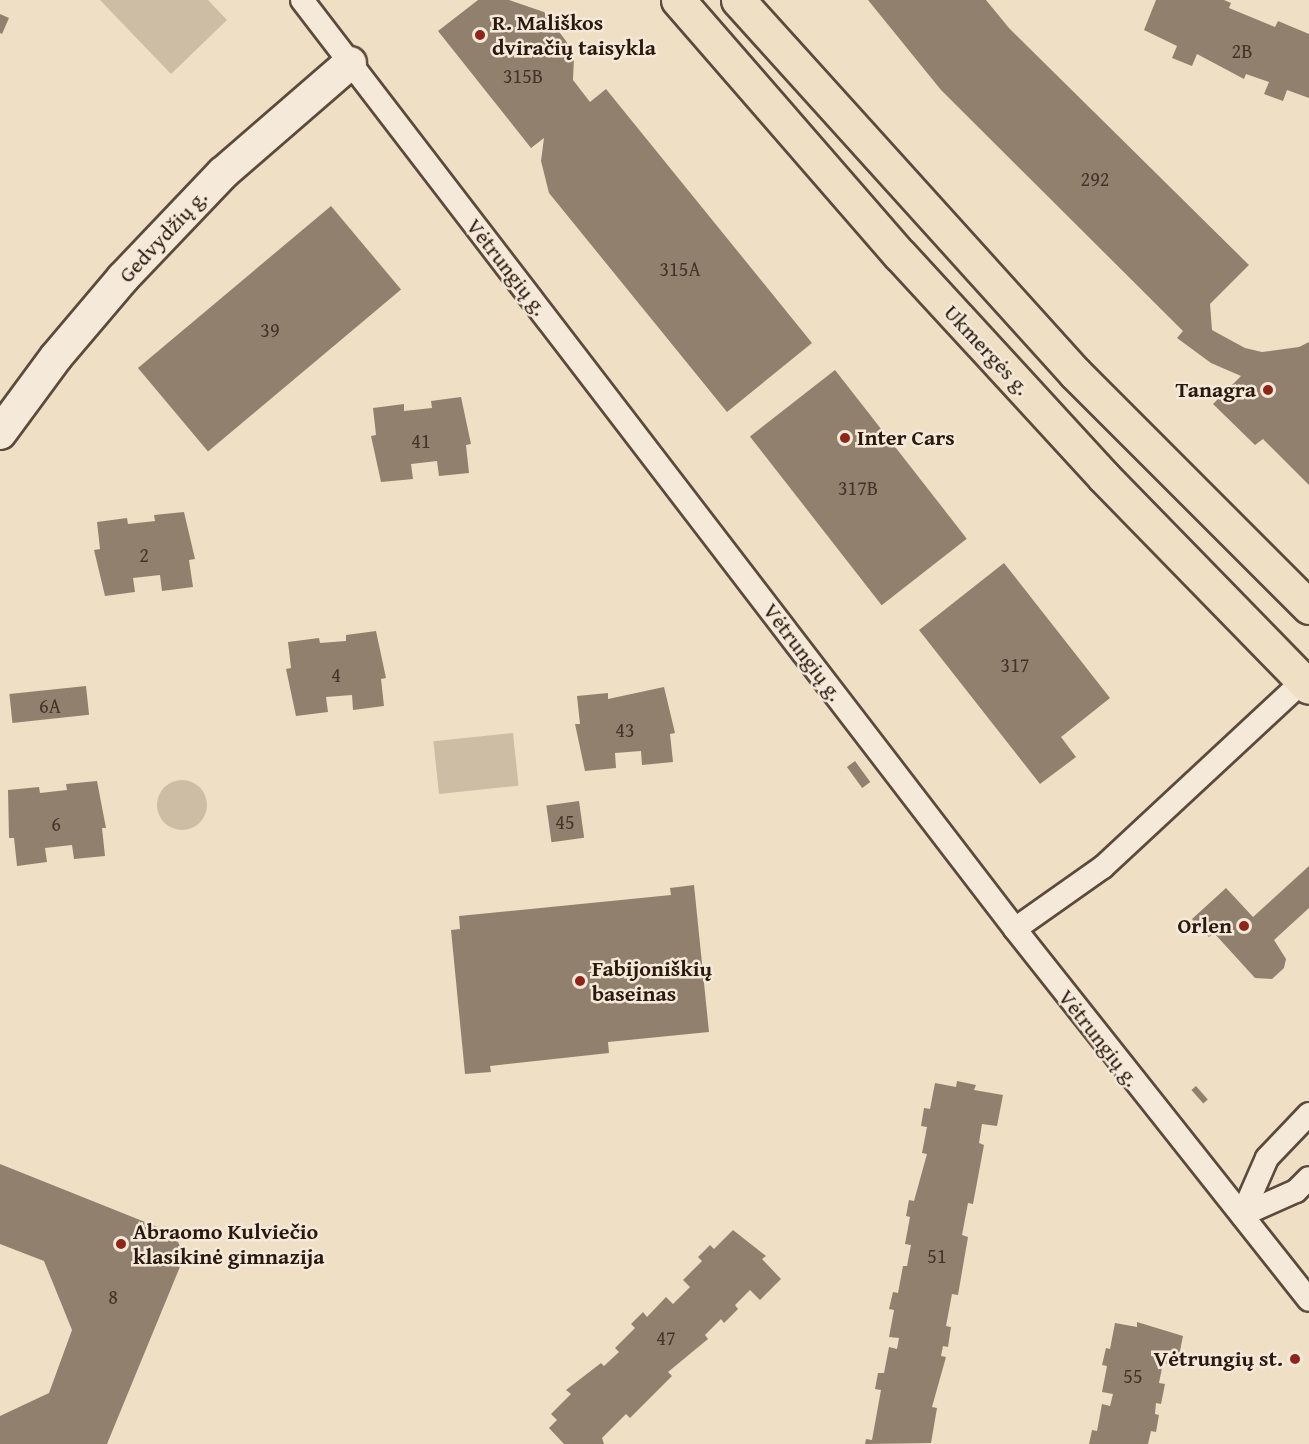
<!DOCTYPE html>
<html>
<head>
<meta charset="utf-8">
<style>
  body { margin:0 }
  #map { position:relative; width:1309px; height:1444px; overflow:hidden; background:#efdfc4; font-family:"Gentium Book Plus",serif }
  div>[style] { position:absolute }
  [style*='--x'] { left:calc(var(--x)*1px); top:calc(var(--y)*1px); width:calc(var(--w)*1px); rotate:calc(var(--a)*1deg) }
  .green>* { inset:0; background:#cebda5; transform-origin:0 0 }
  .round { border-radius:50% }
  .building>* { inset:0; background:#91806e; transform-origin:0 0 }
  .roads { filter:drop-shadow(2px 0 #5c4a3d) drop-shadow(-2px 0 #5c4a3d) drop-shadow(0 2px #5c4a3d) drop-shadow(0 -2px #5c4a3d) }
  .street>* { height:22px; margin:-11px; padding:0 11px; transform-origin:11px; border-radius:11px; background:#f5ead9 }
  .secondary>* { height:32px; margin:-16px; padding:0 16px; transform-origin:16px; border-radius:16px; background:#f5ead9 }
  .highway>* { height:33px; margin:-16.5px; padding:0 16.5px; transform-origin:16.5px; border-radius:16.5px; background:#efdfc4 }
  .dots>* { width:16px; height:16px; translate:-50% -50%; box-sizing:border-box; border:3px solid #f5ead9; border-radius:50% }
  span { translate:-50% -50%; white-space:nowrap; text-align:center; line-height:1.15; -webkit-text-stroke:5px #f5ead9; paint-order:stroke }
  .number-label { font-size:20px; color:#443328 }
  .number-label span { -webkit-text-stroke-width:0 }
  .poi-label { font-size:22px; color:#2b1910; font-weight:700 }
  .left { translate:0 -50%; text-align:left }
  .right { translate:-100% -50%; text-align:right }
  .street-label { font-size:22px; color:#2b1910 }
</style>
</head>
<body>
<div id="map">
  <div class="green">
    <div style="clip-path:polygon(100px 0,208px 0,227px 20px,171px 74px)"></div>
    <div style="left:513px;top:733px;width:53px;height:80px;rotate:84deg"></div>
    <div class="round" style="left:157px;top:780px;width:50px;height:50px"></div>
  </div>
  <div class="building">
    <div style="clip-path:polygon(478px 0,509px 0,544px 12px,566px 41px,574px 57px,573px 80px,590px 102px,606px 89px,812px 343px,727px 412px,549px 193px,541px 161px,544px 138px,531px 148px,438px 31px)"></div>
    <div style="clip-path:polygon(868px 0,986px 0,1009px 28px,1249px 265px,1210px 304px,1212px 330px,1245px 348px,1262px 352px,1299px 347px,1309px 342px,1309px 485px,1263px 439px,1255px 445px,1213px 404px,1241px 376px,1211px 363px,1177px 338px,1183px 331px,941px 90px)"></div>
    <div style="clip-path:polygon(1156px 0,1224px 0,1231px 3px,1229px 8px,1275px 27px,1278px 21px,1309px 34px,1309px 98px,1287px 90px,1283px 101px,1264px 94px,1269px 82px,1246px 74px,1244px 79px,1197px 54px,1192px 66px,1172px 58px,1177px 46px,1144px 30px)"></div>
    <div style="clip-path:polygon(0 14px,9px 18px,2px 34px,0 33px)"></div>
    <div style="left:331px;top:206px;width:109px;height:252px;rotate:50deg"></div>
    <div style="left:835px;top:370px;width:214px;height:108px;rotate:52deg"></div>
    <div style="clip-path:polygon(461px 397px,471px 444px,466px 445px,469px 473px,439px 476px,437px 461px,411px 464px,413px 479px,381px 482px,371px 436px,376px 435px,373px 408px,404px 404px,404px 411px,432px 408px,431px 401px)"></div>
    <div style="clip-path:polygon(184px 512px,195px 559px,189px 560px,193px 587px,162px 591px,160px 575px,133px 578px,135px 592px,105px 596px,94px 550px,100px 549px,97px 522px,127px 518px,128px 524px,155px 521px,154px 515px)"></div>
    <div style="clip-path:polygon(1004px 563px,1110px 698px,1061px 737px,1076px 757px,1040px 784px,919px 630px)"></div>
    <div style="clip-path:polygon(376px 631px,386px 678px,381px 679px,384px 706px,353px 710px,352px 695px,326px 697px,328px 712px,296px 716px,286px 669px,291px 668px,288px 642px,319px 638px,320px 643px,346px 641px,346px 635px)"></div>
    <div style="left:86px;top:686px;width:29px;height:77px;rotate:84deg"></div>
    <div style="clip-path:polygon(664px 687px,675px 733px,670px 734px,673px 762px,642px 765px,641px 751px,615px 753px,616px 768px,585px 771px,575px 724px,580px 724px,577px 696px,608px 693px,608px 699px)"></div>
    <div style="left:855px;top:761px;width:26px;height:10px;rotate:54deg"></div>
    <div style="clip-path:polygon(97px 781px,106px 828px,102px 828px,105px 856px,74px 859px,72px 845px,45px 848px,47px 862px,17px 866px,14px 838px,9px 838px,8px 790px,39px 787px,40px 793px,67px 790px,66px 784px)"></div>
    <div style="left:579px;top:801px;width:37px;height:33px;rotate:82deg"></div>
    <div style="clip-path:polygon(1309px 866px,1309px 908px,1274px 940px,1286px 959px,1284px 968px,1272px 979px,1255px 978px,1214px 933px,1209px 937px,1192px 919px,1226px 888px,1253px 917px)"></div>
    <div style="clip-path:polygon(694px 885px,709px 1032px,608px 1042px,609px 1053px,490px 1066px,491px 1072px,465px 1074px,451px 930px,460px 929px,459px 916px,671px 895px,670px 888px)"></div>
    <div style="clip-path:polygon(957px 1081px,976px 1085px,974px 1090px,1003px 1095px,997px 1126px,982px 1124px,979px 1143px,984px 1145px,973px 1204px,968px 1203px,962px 1235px,968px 1237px,958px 1295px,952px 1294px,946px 1326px,951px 1327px,948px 1347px,943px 1346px,941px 1356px,946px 1357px,932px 1407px,937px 1408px,931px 1443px,865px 1444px,866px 1439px,872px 1440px,881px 1390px,875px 1389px,878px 1373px,884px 1373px,889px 1347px,897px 1349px,899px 1338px,889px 1337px,894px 1310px,889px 1309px,893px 1292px,898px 1293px,903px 1266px,907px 1266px,911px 1245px,905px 1244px,910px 1217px,906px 1216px,909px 1200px,914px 1201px,927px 1154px,922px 1153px,927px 1127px,921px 1126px,924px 1108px,930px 1109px,935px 1083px,956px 1087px)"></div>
    <div style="left:1196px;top:1086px;width:18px;height:6px;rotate:49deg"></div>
    <div style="clip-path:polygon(0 1164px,175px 1234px,184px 1257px,107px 1444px,0 1444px,0 1416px,49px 1393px,72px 1330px,44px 1261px,0 1244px)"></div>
    <div style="clip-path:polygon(733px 1230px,766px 1256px,762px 1259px,781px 1279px,760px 1300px,750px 1290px,735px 1305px,738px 1309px,724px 1323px,721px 1319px,705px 1335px,708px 1339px,668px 1372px,672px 1376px,630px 1418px,626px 1414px,602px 1438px,604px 1444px,564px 1444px,549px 1428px,557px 1420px,551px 1414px,571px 1394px,566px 1390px,601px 1363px,604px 1366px,619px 1352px,615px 1348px,635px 1328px,631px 1324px,643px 1312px,647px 1317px,666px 1297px,673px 1304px,690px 1287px,683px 1280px,702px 1261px,698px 1257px,710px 1245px,714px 1249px)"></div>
    <div style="clip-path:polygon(1137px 1322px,1183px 1336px,1177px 1366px,1163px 1363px,1159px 1383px,1165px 1384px,1161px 1404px,1156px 1403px,1155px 1414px,1159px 1415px,1156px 1432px,1151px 1431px,1148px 1444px,1089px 1444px,1092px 1430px,1097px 1431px,1102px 1404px,1110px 1406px,1113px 1394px,1102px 1392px,1107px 1366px,1102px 1365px,1106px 1348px,1110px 1349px,1115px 1323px,1137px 1327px)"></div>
  </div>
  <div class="roads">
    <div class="street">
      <div style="--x:302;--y:0;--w:1171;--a:52.49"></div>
      <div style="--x:1015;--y:929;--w:473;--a:51.6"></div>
      <div style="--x:1015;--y:929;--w:108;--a:-35.2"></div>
      <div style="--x:1103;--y:867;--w:273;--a:-42.9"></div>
      <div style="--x:1242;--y:1215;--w:62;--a:-66.3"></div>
      <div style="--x:1267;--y:1158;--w:61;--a:-46.3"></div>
      <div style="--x:1242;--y:1215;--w:59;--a:-24"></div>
      <div style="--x:1296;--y:1191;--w:18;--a:-45"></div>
    </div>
    <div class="secondary">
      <div style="--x:0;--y:433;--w:94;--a:-53.6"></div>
      <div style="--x:56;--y:357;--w:104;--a:-49.7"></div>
      <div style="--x:123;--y:278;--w:145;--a:-46.4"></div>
      <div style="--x:223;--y:173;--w:168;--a:-40.9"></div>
    </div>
    <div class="highway">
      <div style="--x:678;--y:0;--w:338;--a:49"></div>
      <div style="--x:900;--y:255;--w:301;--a:47.4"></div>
      <div style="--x:1104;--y:477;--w:293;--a:45.7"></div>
      <div style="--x:738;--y:0;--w:503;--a:47.9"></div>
      <div style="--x:1075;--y:373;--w:331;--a:45"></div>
    </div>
  </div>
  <div class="dots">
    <div style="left:480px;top:35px;background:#8f2418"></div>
    <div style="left:1268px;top:390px;background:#8f2418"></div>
    <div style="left:845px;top:438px;background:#8f2418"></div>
    <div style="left:1244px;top:926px;background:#8f2418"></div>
    <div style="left:580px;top:981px;background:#8f2418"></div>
    <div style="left:121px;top:1244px;background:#8f2418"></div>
    <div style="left:1295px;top:1359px;background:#8f2418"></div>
  </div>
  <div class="number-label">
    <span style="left:1242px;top:50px">2B</span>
    <span style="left:523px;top:75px">315B</span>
    <span style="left:1095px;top:178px">292</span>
    <span style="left:680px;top:268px">315A</span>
    <span style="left:270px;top:329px">39</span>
    <span style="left:421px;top:440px">41</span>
    <span style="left:858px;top:487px">317B</span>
    <span style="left:144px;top:554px">2</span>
    <span style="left:1015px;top:664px">317</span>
    <span style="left:336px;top:674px">4</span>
    <span style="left:50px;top:705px">6A</span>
    <span style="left:625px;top:729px">43</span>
    <span style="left:565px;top:821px">45</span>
    <span style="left:56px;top:823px">6</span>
    <span style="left:937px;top:1255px">51</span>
    <span style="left:113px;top:1296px">8</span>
    <span style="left:666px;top:1337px">47</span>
    <span style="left:1133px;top:1375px">55</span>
  </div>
  <div class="poi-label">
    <span class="left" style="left:492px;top:35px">R. Mališkos<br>dviračių taisykla</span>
    <span class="right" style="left:1256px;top:390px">Tanagra</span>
    <span class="left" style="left:857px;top:438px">Inter Cars</span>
    <span class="right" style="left:1232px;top:926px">Orlen</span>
    <span class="left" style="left:592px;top:981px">Fabijoniškių<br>baseinas</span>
    <span class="left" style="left:133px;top:1244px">Abraomo Kulviečio<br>klasikinė gimnazija</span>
    <span class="right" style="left:1283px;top:1359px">Vėtrungių st.</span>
  </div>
  <div class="street-label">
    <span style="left:163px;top:236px;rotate:-47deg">Gedvydžių g.</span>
    <span style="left:507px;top:267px;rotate:52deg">Vėtrungių g.</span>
    <span style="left:987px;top:350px;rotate:47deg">Ukmergės g.</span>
    <span style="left:803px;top:652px;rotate:53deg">Vėtrungių g.</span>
    <span style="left:1099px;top:1038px;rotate:52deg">Vėtrungių g.</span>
  </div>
</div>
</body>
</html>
